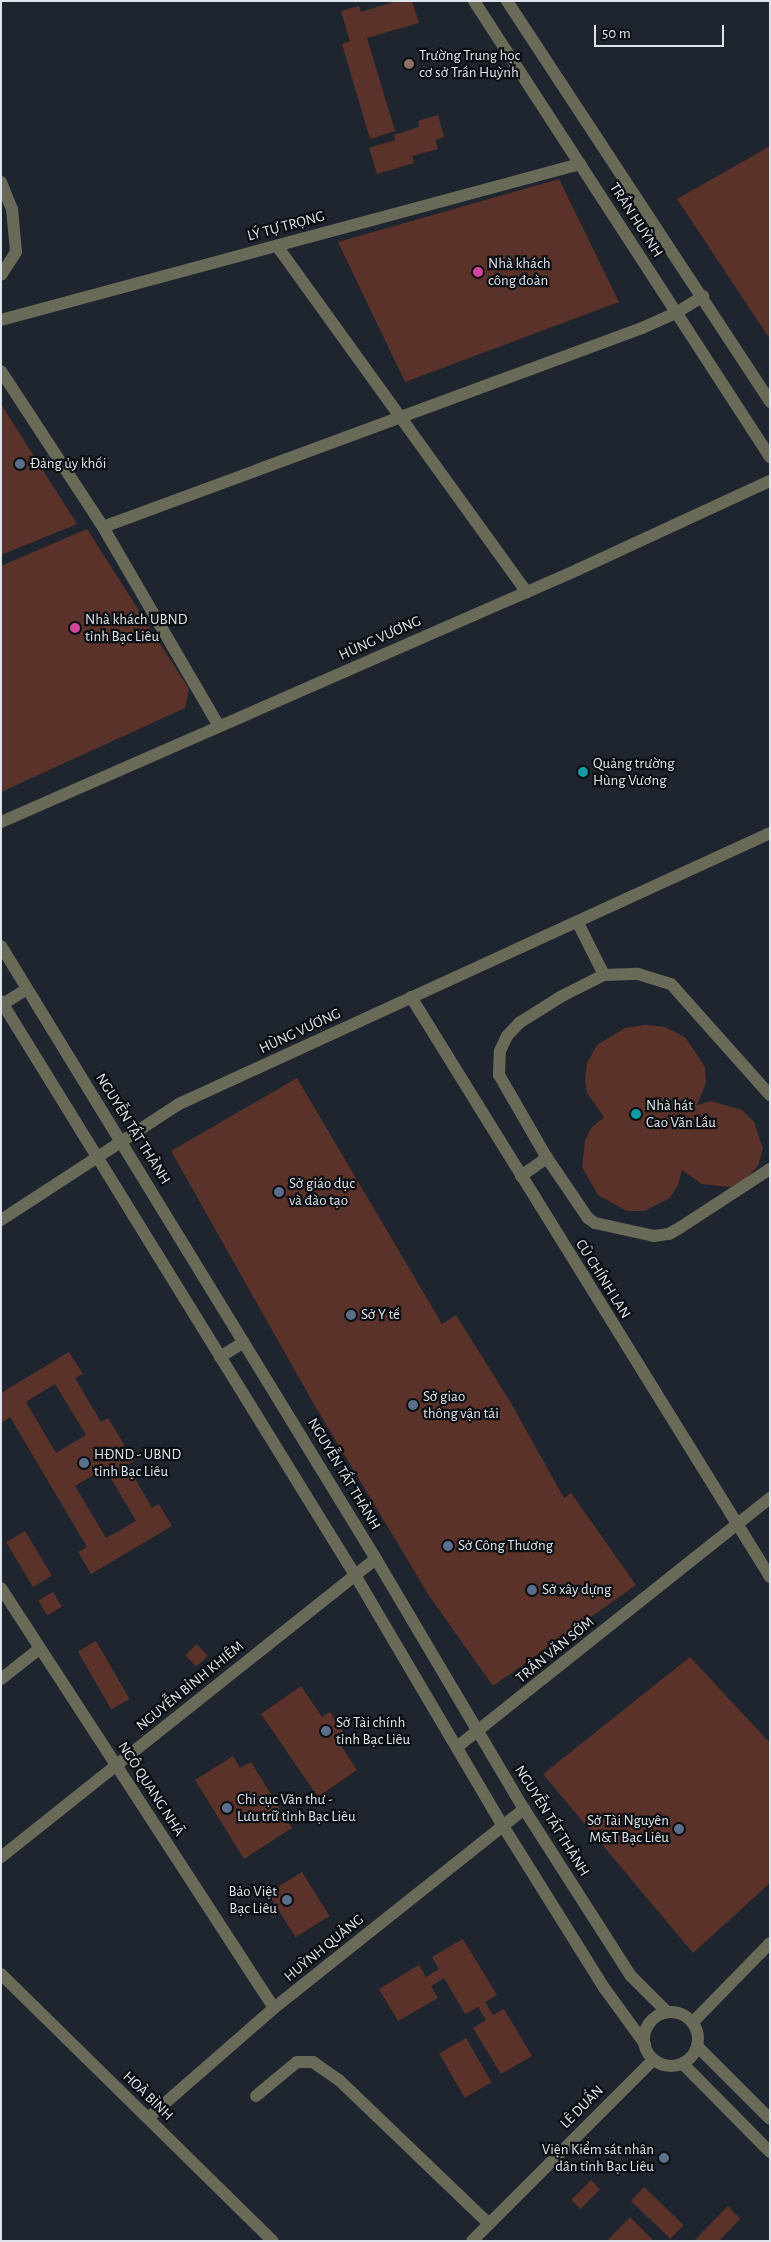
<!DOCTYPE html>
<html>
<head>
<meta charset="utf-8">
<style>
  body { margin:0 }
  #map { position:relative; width:771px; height:2242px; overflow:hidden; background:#1e252f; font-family:"Alegreya Sans",sans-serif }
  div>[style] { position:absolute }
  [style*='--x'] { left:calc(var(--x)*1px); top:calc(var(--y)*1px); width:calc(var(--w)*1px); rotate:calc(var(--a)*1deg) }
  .building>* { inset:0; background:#5a3229; transform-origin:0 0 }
  .minor>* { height:12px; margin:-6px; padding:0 6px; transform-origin:6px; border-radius:6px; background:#6a6a59 }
  .minor>.ring { margin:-6px; padding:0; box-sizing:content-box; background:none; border:12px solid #6a6a59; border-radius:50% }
  .dots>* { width:14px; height:14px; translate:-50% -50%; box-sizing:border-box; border:2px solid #0b0e12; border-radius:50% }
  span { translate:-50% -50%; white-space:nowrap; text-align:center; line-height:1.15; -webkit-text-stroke:4.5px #0b0e12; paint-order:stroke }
  .poi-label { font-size:15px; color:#dfe4eb }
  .left { translate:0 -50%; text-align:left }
  .right { translate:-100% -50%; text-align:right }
  .street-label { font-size:15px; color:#dfe4eb }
  .frame { position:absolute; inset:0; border:2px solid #dfe4eb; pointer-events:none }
  .scale { position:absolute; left:594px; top:25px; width:130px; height:22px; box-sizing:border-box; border:2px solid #dfe4eb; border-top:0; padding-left:6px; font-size:15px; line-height:18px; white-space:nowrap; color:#dfe4eb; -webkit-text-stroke:4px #0b0e12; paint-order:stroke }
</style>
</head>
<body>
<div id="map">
  <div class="building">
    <div style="clip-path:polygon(397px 1px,412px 1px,419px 23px,367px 38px,395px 131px,370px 139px,342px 44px,350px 41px,341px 11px,359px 6px,361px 12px)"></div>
    <div style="clip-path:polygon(438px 115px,444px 137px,435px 140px,438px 149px,412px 156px,414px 163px,377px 174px,369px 148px,395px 140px,394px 135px,419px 127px,418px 121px)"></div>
    <div style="clip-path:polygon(770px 146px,770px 339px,677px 199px)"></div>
    <div style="clip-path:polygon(559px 179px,619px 302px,405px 382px,338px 242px)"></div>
    <div style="clip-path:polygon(1px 404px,77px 524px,1px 555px)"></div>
    <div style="clip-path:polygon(87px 529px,189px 689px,185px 708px,1px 792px,1px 566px)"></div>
    <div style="clip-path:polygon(645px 1025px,665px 1027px,685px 1037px,705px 1067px,706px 1083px,697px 1105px,711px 1101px,742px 1110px,754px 1122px,763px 1149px,758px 1166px,745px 1179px,730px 1187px,702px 1184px,682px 1170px,678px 1185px,670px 1198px,644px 1211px,627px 1211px,598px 1195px,582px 1167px,585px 1141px,591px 1128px,604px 1117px,587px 1093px,585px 1080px,587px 1063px,597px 1045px,625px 1028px)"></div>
    <div style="clip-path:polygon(297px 1078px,442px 1324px,456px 1315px,511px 1403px,564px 1498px,571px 1493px,636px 1585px,493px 1686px,428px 1594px,315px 1406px,171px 1151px)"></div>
    <div style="clip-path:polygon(evenodd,69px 1352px,83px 1374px,75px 1378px,101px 1422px,108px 1418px,134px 1461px,127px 1465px,152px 1508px,159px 1504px,172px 1526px,91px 1574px,78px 1552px,87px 1547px,10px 1417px,1px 1423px,1px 1393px,69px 1352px,55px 1384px,86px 1435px,56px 1453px,26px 1402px,55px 1384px,69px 1352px,105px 1468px,136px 1521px,106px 1538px,75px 1486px,105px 1468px)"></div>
    <div style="left:25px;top:1531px;width:52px;height:22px;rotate:59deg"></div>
    <div style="left:53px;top:1592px;width:17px;height:17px;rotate:59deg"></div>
    <div style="left:96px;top:1641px;width:67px;height:21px;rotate:60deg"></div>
    <div style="left:197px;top:1644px;width:16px;height:16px;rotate:47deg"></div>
    <div style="clip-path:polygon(690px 1657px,770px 1743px,770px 1883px,693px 1953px,543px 1774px)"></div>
    <div style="clip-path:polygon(301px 1686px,322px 1717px,330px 1712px,344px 1733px,336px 1738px,357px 1770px,318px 1797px,261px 1714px)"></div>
    <div style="clip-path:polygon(233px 1756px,240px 1768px,251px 1762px,292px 1828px,244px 1859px,195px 1780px)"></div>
    <div style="left:302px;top:1872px;width:52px;height:40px;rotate:58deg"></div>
    <div style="clip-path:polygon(463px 1939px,497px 1995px,485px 2002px,493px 2015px,504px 2009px,532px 2056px,501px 2074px,473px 2028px,486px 2020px,478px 2007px,465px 2014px,444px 1978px,431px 1986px,438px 1998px,398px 2021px,379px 1989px,419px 1965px,426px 1977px,439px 1969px,432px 1957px)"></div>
    <div style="left:466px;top:2038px;width:51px;height:31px;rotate:60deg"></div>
    <div style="left:591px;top:2180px;width:13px;height:28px;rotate:45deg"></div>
    <div style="left:644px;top:2187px;width:55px;height:19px;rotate:44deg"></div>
    <div style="clip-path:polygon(728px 2206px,740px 2219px,719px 2241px,694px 2241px)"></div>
    <div style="clip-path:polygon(630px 2217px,653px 2240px,607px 2241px)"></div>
  </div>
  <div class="minor">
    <div style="--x:474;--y:1;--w:544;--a:57.01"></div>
    <div style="--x:507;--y:1;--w:480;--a:56.7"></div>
    <div style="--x:1;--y:182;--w:29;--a:68"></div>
    <div style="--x:12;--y:209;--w:43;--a:84.7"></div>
    <div style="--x:16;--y:252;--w:27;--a:123"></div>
    <div style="--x:277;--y:246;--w:427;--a:54.2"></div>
    <div style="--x:1;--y:320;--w:600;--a:-15.08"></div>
    <div style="--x:1;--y:371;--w:186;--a:56.8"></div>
    <div style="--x:103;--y:527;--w:230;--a:59.8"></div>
    <div style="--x:103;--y:527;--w:575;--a:-20.26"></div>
    <div style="--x:642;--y:328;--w:37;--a:-24"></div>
    <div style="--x:676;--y:313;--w:32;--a:-32"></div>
    <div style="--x:1;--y:822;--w:629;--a:-23.63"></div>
    <div style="--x:577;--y:570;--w:213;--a:-24.8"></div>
    <div style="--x:578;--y:923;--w:58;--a:63.4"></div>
    <div style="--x:604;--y:975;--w:34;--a:-2"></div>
    <div style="--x:638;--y:974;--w:34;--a:17"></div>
    <div style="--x:671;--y:984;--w:149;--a:48.3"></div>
    <div style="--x:1;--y:946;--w:719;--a:58.54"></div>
    <div style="--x:376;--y:1559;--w:291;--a:59.4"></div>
    <div style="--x:524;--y:1809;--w:198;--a:57.4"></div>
    <div style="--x:631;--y:1976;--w:51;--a:45"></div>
    <div style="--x:411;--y:997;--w:682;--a:58.24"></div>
    <div style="--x:1;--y:1001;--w:674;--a:58.34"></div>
    <div style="--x:355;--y:1575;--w:291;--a:59.5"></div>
    <div style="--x:503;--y:1826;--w:192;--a:58"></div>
    <div style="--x:605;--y:1989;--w:68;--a:54"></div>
    <div style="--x:3;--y:1004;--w:28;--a:-32"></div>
    <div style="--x:547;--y:1158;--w:73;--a:55.7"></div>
    <div style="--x:588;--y:1218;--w:9;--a:36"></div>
    <div style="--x:595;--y:1223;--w:60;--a:12.4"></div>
    <div style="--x:654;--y:1236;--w:15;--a:-8"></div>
    <div style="--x:669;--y:1234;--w:14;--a:-30"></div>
    <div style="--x:681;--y:1227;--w:106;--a:-33.1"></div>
    <div style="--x:521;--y:1176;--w:32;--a:-35"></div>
    <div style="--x:547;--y:1158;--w:96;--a:-120"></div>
    <div style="--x:499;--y:1075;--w:24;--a:-88"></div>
    <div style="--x:500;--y:1051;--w:17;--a:-65"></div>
    <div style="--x:507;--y:1036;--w:18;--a:-47"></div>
    <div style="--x:519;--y:1023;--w:51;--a:-32.1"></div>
    <div style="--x:562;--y:996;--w:47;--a:-26.6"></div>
    <div style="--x:1;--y:1220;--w:212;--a:-33.1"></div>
    <div style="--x:179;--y:1104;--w:650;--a:-24.63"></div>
    <div style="--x:220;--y:1357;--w:28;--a:-32"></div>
    <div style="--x:1;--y:1588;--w:501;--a:56.98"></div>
    <div style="--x:1;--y:1679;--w:48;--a:-38.3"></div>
    <div style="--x:457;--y:1747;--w:400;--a:-38.5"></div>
    <div style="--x:1;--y:1857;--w:479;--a:-38.5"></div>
    <div style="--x:1;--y:1974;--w:381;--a:44.5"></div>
    <div class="ring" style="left:644px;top:2012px;width:42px;height:42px"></div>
    <div style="--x:693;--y:2022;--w:110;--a:-45.7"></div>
    <div style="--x:697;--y:2046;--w:103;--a:45"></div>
    <div style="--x:683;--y:2064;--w:124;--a:45.3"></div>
    <div style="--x:256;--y:2096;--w:53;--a:-39.7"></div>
    <div style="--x:297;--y:2062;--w:16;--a:0"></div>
    <div style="--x:313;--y:2062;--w:32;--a:35"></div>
    <div style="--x:339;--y:2080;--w:208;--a:43.8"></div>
    <div style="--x:148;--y:2118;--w:167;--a:-41.1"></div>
    <div style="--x:274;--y:2008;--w:320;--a:-38.5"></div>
    <div style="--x:472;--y:2241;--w:255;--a:-45"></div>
  </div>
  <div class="dots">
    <div style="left:409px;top:64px;background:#8d6e63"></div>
    <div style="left:478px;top:272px;background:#d1479c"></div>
    <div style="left:20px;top:464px;background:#5c6f8a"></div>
    <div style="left:75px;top:628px;background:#d1479c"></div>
    <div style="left:583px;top:772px;background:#0f9aa8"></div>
    <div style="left:636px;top:1114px;background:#0f9aa8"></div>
    <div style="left:279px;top:1192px;background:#5c6f8a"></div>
    <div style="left:351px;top:1315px;background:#5c6f8a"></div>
    <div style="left:413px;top:1405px;background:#5c6f8a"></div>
    <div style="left:84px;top:1463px;background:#5c6f8a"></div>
    <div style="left:448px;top:1546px;background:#5c6f8a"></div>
    <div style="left:532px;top:1590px;background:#5c6f8a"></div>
    <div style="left:326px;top:1731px;background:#5c6f8a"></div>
    <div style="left:227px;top:1808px;background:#5c6f8a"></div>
    <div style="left:679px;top:1829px;background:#5c6f8a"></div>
    <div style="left:287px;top:1900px;background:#5c6f8a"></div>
    <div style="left:664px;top:2158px;background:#5c6f8a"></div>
  </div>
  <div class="poi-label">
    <span class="left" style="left:419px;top:64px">Trường Trung học<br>cơ sở Trần Huỳnh</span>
    <span class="left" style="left:488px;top:272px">Nhà khách<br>công đoàn</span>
    <span class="left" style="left:30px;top:464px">Đảng ủy khối</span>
    <span class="left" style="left:85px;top:628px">Nhà khách UBND<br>tỉnh Bạc Liêu</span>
    <span class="left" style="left:593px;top:772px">Quảng trường<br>Hùng Vương</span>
    <span class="left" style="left:646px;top:1114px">Nhà hát<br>Cao Văn Lầu</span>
    <span class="left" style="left:289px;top:1192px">Sở giáo dục<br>và đào tạo</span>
    <span class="left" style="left:361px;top:1315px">Sở Y tế</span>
    <span class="left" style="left:423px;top:1405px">Sở giao<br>thông vận tải</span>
    <span class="left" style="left:94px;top:1463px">HĐND - UBND<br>tỉnh Bạc Liêu</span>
    <span class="left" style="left:458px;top:1546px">Sở Công Thương</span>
    <span class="left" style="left:542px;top:1590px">Sở xây dựng</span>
    <span class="left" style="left:336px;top:1731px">Sở Tài chính<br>tỉnh Bạc Liêu</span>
    <span class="left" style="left:237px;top:1808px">Chi cục Văn thư -<br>Lưu trữ tỉnh Bạc Liêu</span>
    <span class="right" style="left:669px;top:1829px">Sở Tài Nguyên<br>M&amp;T Bạc Liêu</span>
    <span class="right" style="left:277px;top:1900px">Bảo Việt<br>Bạc Liêu</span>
    <span class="right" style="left:654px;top:2158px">Viện Kiểm sát nhân<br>dân tỉnh Bạc Liêu</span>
  </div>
  <div class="street-label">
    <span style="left:636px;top:220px;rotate:57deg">TRẦN HUỲNH</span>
    <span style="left:286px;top:226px;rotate:-15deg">LÝ TỰ TRỌNG</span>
    <span style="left:380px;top:638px;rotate:-24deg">HÙNG VƯƠNG</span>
    <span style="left:300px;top:1031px;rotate:-25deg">HÙNG VƯƠNG</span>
    <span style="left:133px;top:1129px;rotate:58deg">NGUYỄN TẤT THÀNH</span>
    <span style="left:603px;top:1279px;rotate:58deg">CÙ CHÍNH LAN</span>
    <span style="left:344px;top:1474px;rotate:59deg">NGUYỄN TẤT THÀNH</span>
    <span style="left:555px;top:1650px;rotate:-39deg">TRẦN VĂN SỚM</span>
    <span style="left:190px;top:1686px;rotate:-39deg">NGUYỄN BỈNH KHIÊM</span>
    <span style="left:151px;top:1789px;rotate:57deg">NGÔ QUANG NHÃ</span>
    <span style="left:552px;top:1821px;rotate:58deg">NGUYỄN TẤT THÀNH</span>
    <span style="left:324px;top:1948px;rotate:-39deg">HUỲNH QUẢNG</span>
    <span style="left:148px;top:2096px;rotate:44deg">HOÀ BÌNH</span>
    <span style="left:582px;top:2107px;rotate:-45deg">LÊ DUẨN</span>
  </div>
  <div class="frame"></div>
  <div class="scale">50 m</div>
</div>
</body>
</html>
